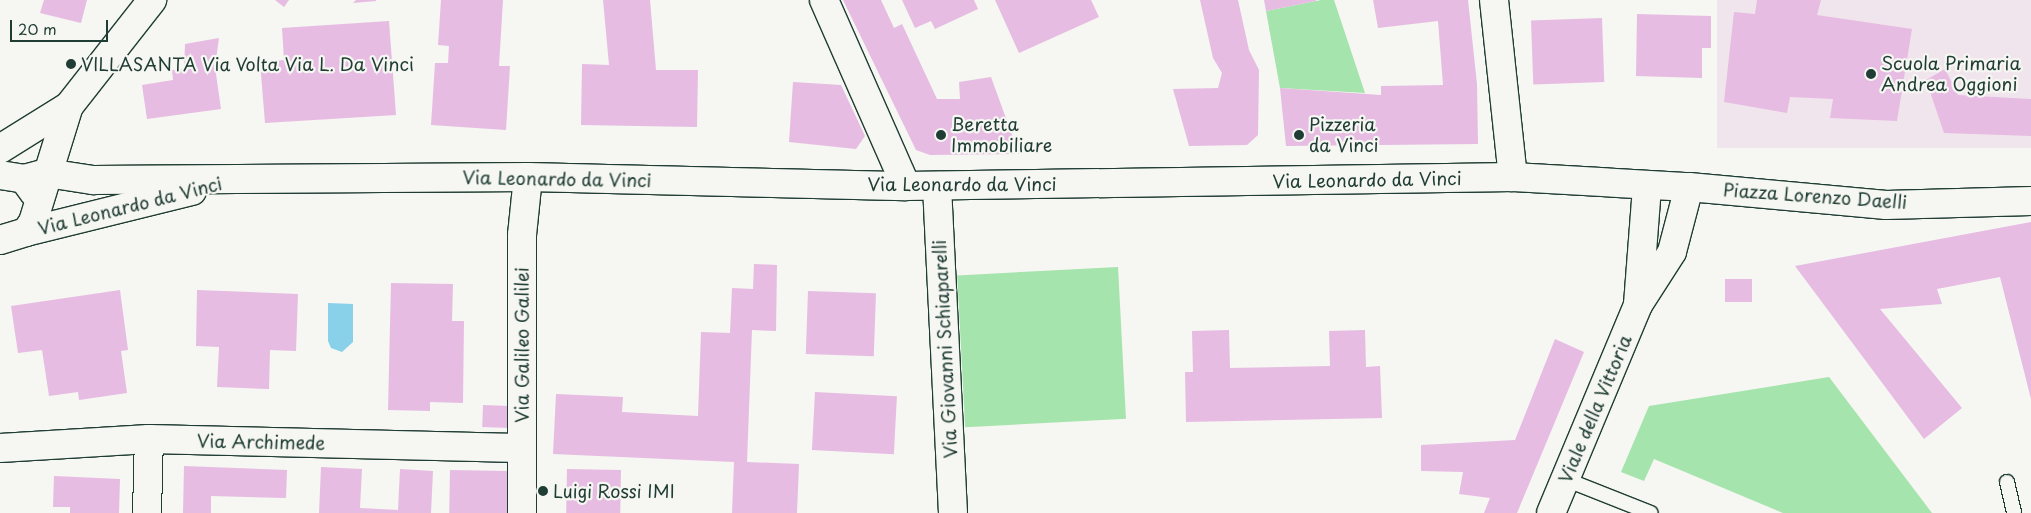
<!DOCTYPE html>
<html>
<head>
<meta charset="utf-8">
<style>
  body { margin:0 }
  #map { position:relative; width:2031px; height:513px; overflow:hidden; background:#f6f6f2; font-family:"Playpen Sans",sans-serif }
  div>[style] { position:absolute }
  [style*='--x'] { left:calc(var(--x)*1px); top:calc(var(--y)*1px); width:calc(var(--w)*1px); rotate:calc(var(--a)*1deg) }
  .built>* { inset:0; background:#f1e5ed; transform-origin:0 0 }
  .green>* { inset:0; background:#a5e4ac; transform-origin:0 0 }
  .water>* { inset:0; background:#88d1e9 }
  .building>* { inset:0; background:#e6bce2; transform-origin:0 0 }
  .roads { filter:drop-shadow(1px 0 #1f3d34) drop-shadow(-1px 0 #1f3d34) drop-shadow(0 1px #1f3d34) drop-shadow(0 -1px #1f3d34) }
  .lane>* { height:14px; margin:-7px; padding:0 7px; transform-origin:7px; border-radius:7px; background:#f6f6f2 }
  .street>* { height:28px; margin:-14px; padding:0 14px; transform-origin:14px; border-radius:14px; background:#f6f6f2 }
  .secondary>* { height:28px; margin:-14px; padding:0 14px; transform-origin:14px; border-radius:14px; background:#f6f6f2 }
  .dots>* { width:14px; height:14px; translate:-50% -50%; box-sizing:border-box; border:2px solid #f6f6f2; border-radius:50% }
  span { translate:-50% -50%; white-space:nowrap; text-align:center; line-height:1.15; -webkit-text-stroke:4.5px #f6f6f2; paint-order:stroke }
  .poi-label { font-size:18px; color:#1f3d34 }
  .left { translate:0 -50%; text-align:left }
  .street-label { font-size:18px; color:#1f3d34 }
  .scale { position:absolute; left:10px; top:20px; width:98px; height:22px; box-sizing:border-box; border:2px solid #1f3d34; border-top:0; padding-left:6px; font-size:15px; line-height:18px; white-space:nowrap; color:#1f3d34; -webkit-text-stroke:4px #f6f6f2; paint-order:stroke }
</style>
</head>
<body>
<div id="map">
  <div class="built">
    <div style="left:1717px;top:0;width:314px;height:148px"></div>
  </div>
  <div class="green">
    <div style="clip-path:polygon(1321px 0,1334px 0,1365px 93px,1280px 88px,1266px 11px)"></div>
    <div style="left:1118px;top:267px;width:152px;height:161px;rotate:87deg"></div>
    <div style="clip-path:polygon(1829px 377px,1932px 513px,1783px 513px,1654px 459px,1644px 481px,1621px 472px,1649px 406px)"></div>
  </div>
  <div class="water">
    <div style="clip-path:polygon(328px 303px,353px 304px,353px 342px,342px 352px,331px 348px,328px 341px)"></div>
  </div>
  <div class="building">
    <div style="clip-path:polygon(44px 0,87px 0,81px 23px,40px 13px)"></div>
    <div style="clip-path:polygon(275px 0,289px 0,284px 7px)"></div>
    <div style="clip-path:polygon(356px 0,376px 0,376px 1px,353px 3px)"></div>
    <div style="clip-path:polygon(441px 0,503px 0,499px 66px,510px 66px,506px 130px,431px 125px,435px 63px,448px 63px,449px 46px,438px 45px)"></div>
    <div style="clip-path:polygon(603px 0,650px 0,656px 70px,698px 70px,697px 127px,581px 125px,582px 64px,609px 65px)"></div>
    <div style="clip-path:polygon(843px 0,881px 0,894px 28px,902px 24px,937px 99px,960px 99px,959px 82px,991px 77px,1019px 154px,930px 155px,916px 150px)"></div>
    <div style="clip-path:polygon(902px 0,974px 0,978px 9px,935px 29px,931px 21px,915px 28px)"></div>
    <div style="clip-path:polygon(995px 0,1091px 0,1099px 17px,1019px 53px)"></div>
    <div style="clip-path:polygon(1200px 0,1238px 0,1249px 50px,1259px 70px,1258px 135px,1247px 145px,1189px 146px,1173px 89px,1218px 88px,1222px 73px,1213px 58px)"></div>
    <div style="clip-path:polygon(1264px 0,1316px 0,1316px 1px,1266px 11px)"></div>
    <div style="clip-path:polygon(1373px 0,1468px 0,1477px 84px,1478px 144px,1286px 146px,1280px 88px,1381px 95px,1381px 86px,1443px 85px,1438px 21px,1378px 28px)"></div>
    <div style="clip-path:polygon(1757px 0,1821px 0,1817px 15px,1912px 29px,1897px 121px,1830px 118px,1833px 99px,1790px 97px,1787px 113px,1724px 102px,1734px 12px,1755px 14px)"></div>
    <div style="clip-path:polygon(1637px 14px,1711px 16px,1711px 48px,1702px 48px,1702px 78px,1636px 76px)"></div>
    <div style="left:1602px;top:18px;width:64px;height:71px;rotate:88deg"></div>
    <div style="clip-path:polygon(389px 21px,396px 115px,265px 123px,260px 62px,284px 60px,282px 28px)"></div>
    <div style="clip-path:polygon(219px 38px,215px 67px,221px 109px,147px 119px,142px 85px,173px 80px,172px 70px,184px 69px,185px 44px)"></div>
    <div style="clip-path:polygon(1945px 69px,1958px 95px,2031px 99px,2031px 136px,1944px 133px,1926px 80px)"></div>
    <div style="clip-path:polygon(793px 82px,841px 85px,865px 136px,856px 149px,789px 142px)"></div>
    <div style="clip-path:polygon(2031px 222px,2031px 399px,2000px 277px,1937px 289px,1942px 304px,1880px 309px,1962px 408px,1924px 439px,1795px 266px)"></div>
    <div style="clip-path:polygon(754px 264px,777px 265px,776px 331px,752px 330px,747px 462px,799px 464px,797px 513px,732px 513px,734px 462px,553px 454px,556px 394px,623px 397px,622px 412px,698px 416px,701px 332px,730px 333px,732px 288px,753px 289px)"></div>
    <div style="left:1725px;top:279px;width:27px;height:23px"></div>
    <div style="clip-path:polygon(391px 283px,453px 284px,452px 321px,464px 321px,463px 403px,430px 402px,430px 411px,388px 410px)"></div>
    <div style="clip-path:polygon(120px 290px,128px 350px,121px 351px,127px 393px,79px 400px,78px 392px,49px 396px,42px 350px,18px 353px,11px 306px)"></div>
    <div style="clip-path:polygon(197px 290px,298px 294px,296px 351px,270px 350px,269px 389px,217px 387px,219px 347px,196px 346px)"></div>
    <div style="left:808px;top:291px;width:68px;height:63px;rotate:2deg"></div>
    <div style="clip-path:polygon(1229px 330px,1230px 368px,1330px 366px,1329px 331px,1365px 330px,1366px 367px,1380px 366px,1382px 418px,1186px 422px,1185px 372px,1193px 372px,1192px 331px)"></div>
    <div style="clip-path:polygon(1555px 339px,1584px 352px,1517px 513px,1484px 513px,1490px 498px,1459px 494px,1463px 472px,1421px 471px,1421px 445px,1515px 440px)"></div>
    <div style="left:815px;top:392px;width:82px;height:58px;rotate:3deg"></div>
    <div style="left:483px;top:405px;width:27px;height:22px;rotate:2deg"></div>
    <div style="clip-path:polygon(184px 466px,287px 470px,286px 498px,211px 496px,211px 513px,183px 513px)"></div>
    <div style="clip-path:polygon(321px 467px,362px 469px,360px 508px,398px 510px,400px 469px,433px 471px,431px 513px,319px 513px)"></div>
    <div style="left:567px;top:469px;width:54px;height:44px;rotate:1deg"></div>
    <div style="left:450px;top:470px;width:58px;height:43px;rotate:1deg"></div>
    <div style="clip-path:polygon(54px 476px,120px 479px,119px 513px,70px 513px,70px 507px,53px 507px)"></div>
  </div>
  <div class="roads">
    <div class="lane">
      <div style="--x:1565;--y:479;--w:92;--a:21.6"></div>
      <div style="--x:2007;--y:482;--w:32;--a:77"></div>
    </div>
    <div class="street">
      <div style="--x:824;--y:0;--w:203;--a:66.2"></div>
      <div style="--x:1494;--y:0;--w:178;--a:83.9"></div>
      <div style="--x:937;--y:186;--w:327;--a:87.2"></div>
      <div style="--x:1689;--y:187;--w:198;--a:5.2"></div>
      <div style="--x:1886;--y:205;--w:145;--a:-1.6"></div>
      <div style="--x:0;--y:448;--w:149;--a:-3.5"></div>
      <div style="--x:149;--y:439;--w:373;--a:1.4"></div>
      <div style="--x:147;--y:513;--w:74;--a:-88.5"></div>
      <div style="--x:522;--y:513;--w:278;--a:-90"></div>
      <div style="--x:522;--y:235;--w:58;--a:-84.1"></div>
    </div>
    <div class="secondary">
      <div style="--x:0;--y:149;--w:81;--a:-31.9"></div>
      <div style="--x:69;--y:106;--w:135;--a:-51.9"></div>
      <div style="--x:0;--y:175;--w:24;--a:9"></div>
      <div style="--x:24;--y:179;--w:17;--a:54"></div>
      <div style="--x:24;--y:179;--w:24;--a:-15"></div>
      <div style="--x:47;--y:173;--w:47;--a:8.7"></div>
      <div style="--x:93;--y:180;--w:435;--a:-0.4"></div>
      <div style="--x:528;--y:177;--w:378;--a:1.4"></div>
      <div style="--x:906;--y:186;--w:607;--a:-0.85"></div>
      <div style="--x:1513;--y:177;--w:176;--a:3.3"></div>
      <div style="--x:1689;--y:187;--w:67;--a:104.7"></div>
      <div style="--x:1672;--y:252;--w:63;--a:122.7"></div>
      <div style="--x:1638;--y:305;--w:225;--a:112.7"></div>
      <div style="--x:26;--y:232;--w:171;--a:-13.9"></div>
      <div style="--x:0;--y:240;--w:27;--a:-17"></div>
      <div style="--x:26;--y:232;--w:12;--a:-55"></div>
      <div style="--x:33;--y:222;--w:121;--a:-72.8"></div>
      <div style="--x:1638;--y:304;--w:118;--a:-85.6"></div>
    </div>
  </div>
  <div class="dots">
    <div style="left:71px;top:64px;background:#1f3d34"></div>
    <div style="left:1871px;top:74px;background:#1f3d34"></div>
    <div style="left:941px;top:135px;background:#1f3d34"></div>
    <div style="left:1299px;top:135px;background:#1f3d34"></div>
    <div style="left:543px;top:491px;background:#1f3d34"></div>
  </div>
  <div class="poi-label">
    <span class="left" style="left:81px;top:64px">VILLASANTA Via Volta Via L. Da Vinci</span>
    <span class="left" style="left:1881px;top:74px">Scuola Primaria<br>Andrea Oggioni</span>
    <span class="left" style="left:951px;top:135px">Beretta<br>Immobiliare</span>
    <span class="left" style="left:1309px;top:135px">Pizzeria<br>da Vinci</span>
    <span class="left" style="left:553px;top:491px">Luigi Rossi IMI</span>
  </div>
  <div class="street-label">
    <span style="left:557px;top:179px;rotate:1deg">Via Leonardo da Vinci</span>
    <span style="left:1367px;top:180px;rotate:-1deg">Via Leonardo da Vinci</span>
    <span style="left:962px;top:184px">Via Leonardo da Vinci</span>
    <span style="left:1815px;top:196px;rotate:4deg">Piazza Lorenzo Daelli</span>
    <span style="left:130px;top:206px;rotate:-14deg">Via Leonardo da Vinci</span>
    <span style="left:522px;top:345px;rotate:-90deg">Via Galileo Galilei</span>
    <span style="left:945px;top:349px;rotate:-93deg">Via Giovanni Schiaparelli</span>
    <span style="left:1595px;top:409px;rotate:-67deg">Viale della Vittoria</span>
    <span style="left:261px;top:442px;rotate:1deg">Via Archimede</span>
  </div>
  <div class="scale">20 m</div>
</div>
</body>
</html>
